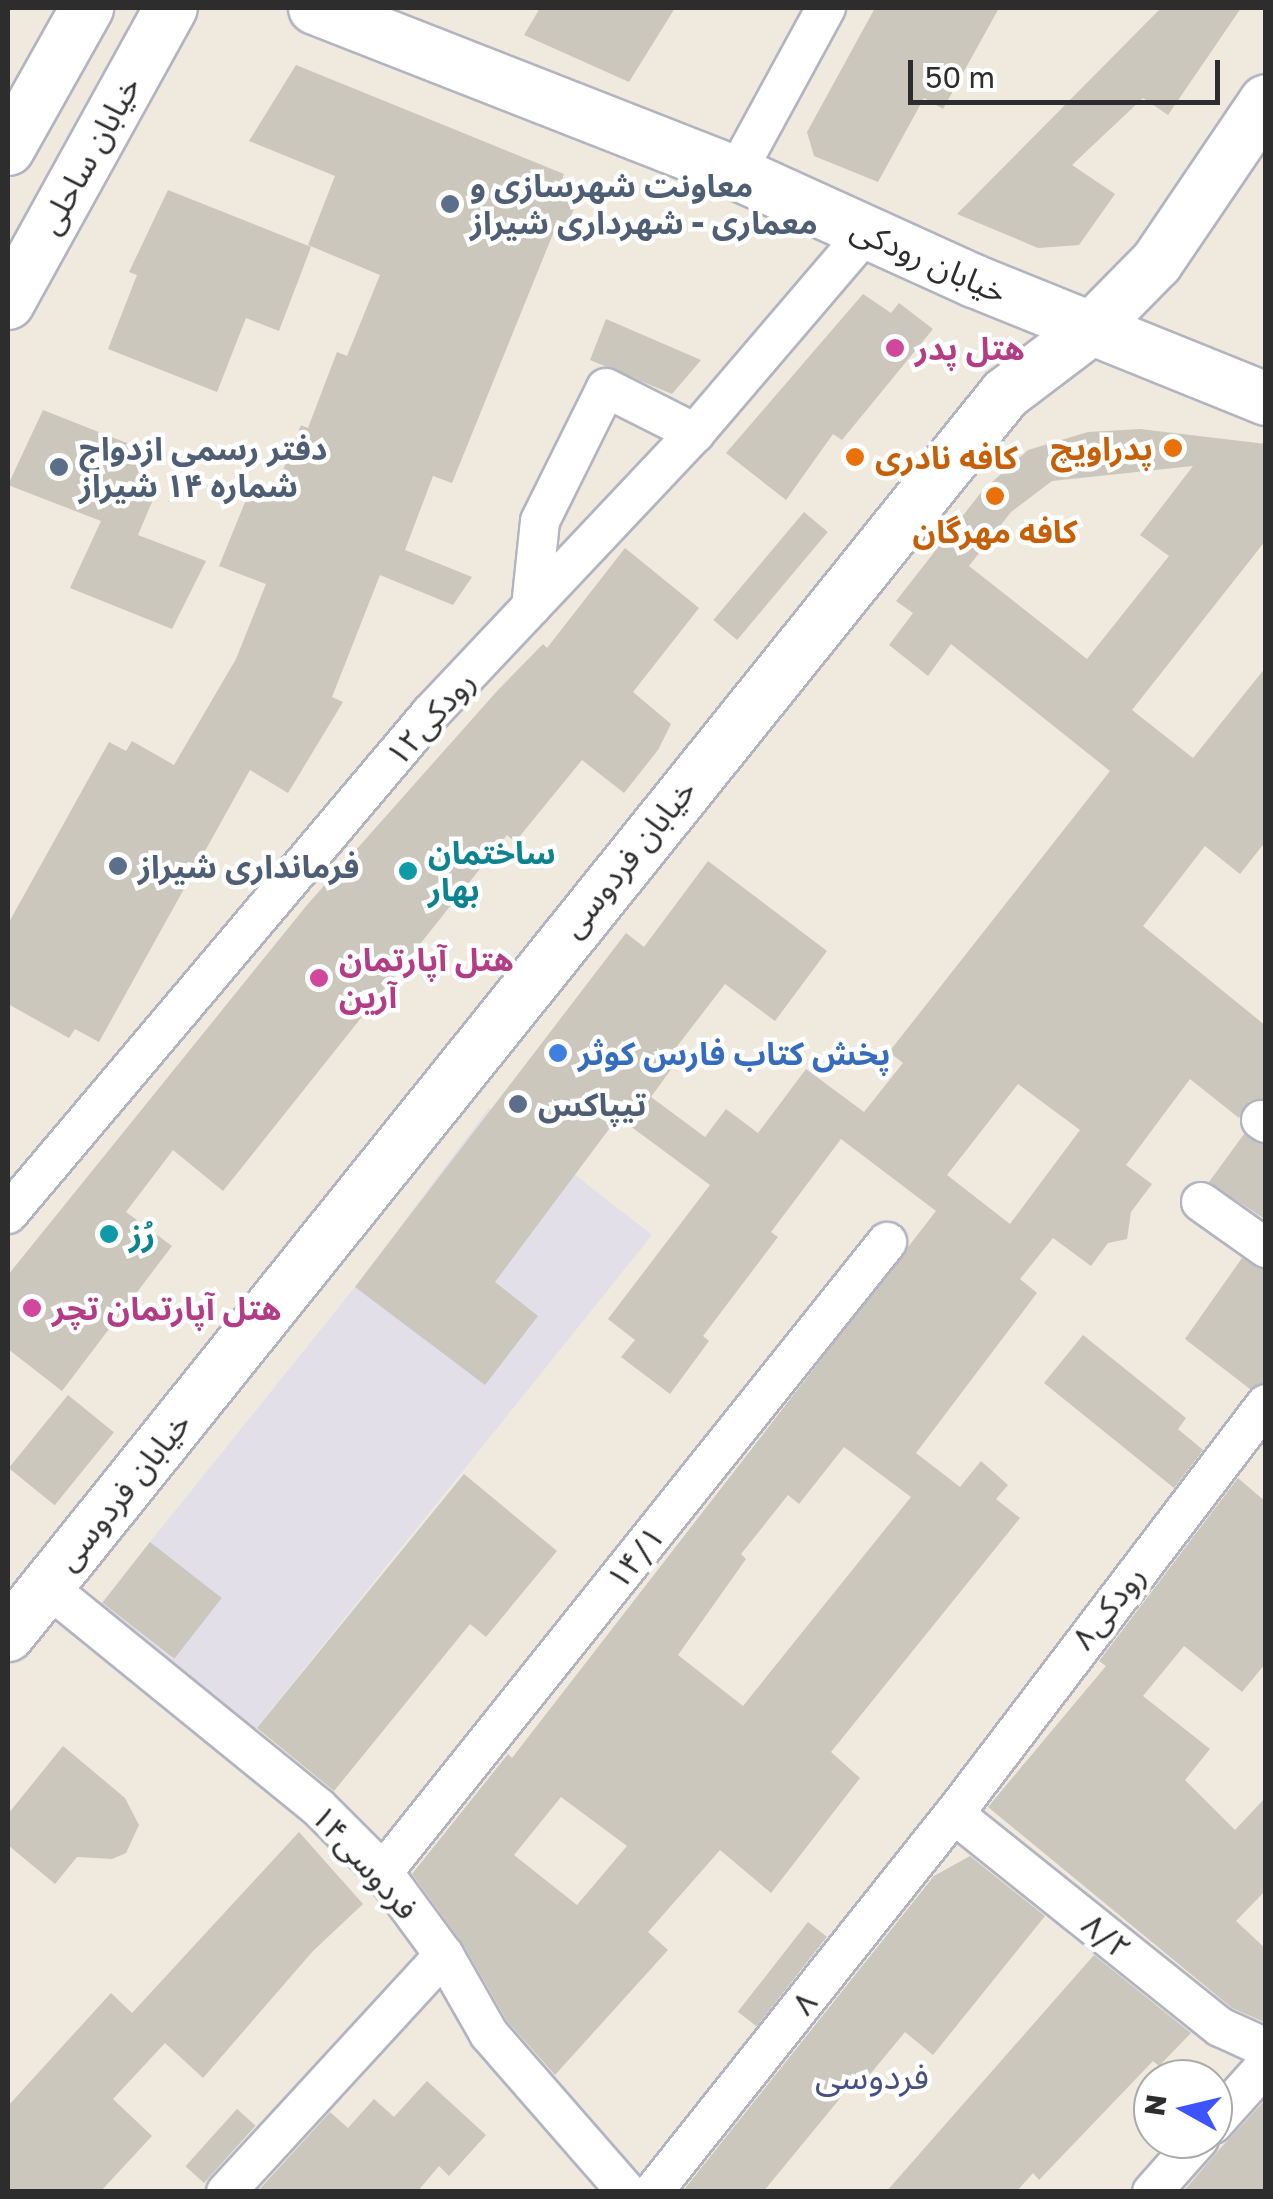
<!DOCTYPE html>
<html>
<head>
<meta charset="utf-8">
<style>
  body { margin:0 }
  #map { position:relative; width:1273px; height:2199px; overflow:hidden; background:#efe9de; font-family:"Golos Text","Noto Sans Arabic",sans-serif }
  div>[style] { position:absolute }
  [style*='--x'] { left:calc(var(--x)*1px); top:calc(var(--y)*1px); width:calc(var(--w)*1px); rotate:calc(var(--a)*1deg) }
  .industrial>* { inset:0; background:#e2dfe8 }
  .building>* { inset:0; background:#cbc7bc; transform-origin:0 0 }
  .roads { filter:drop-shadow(2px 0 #b2b4c1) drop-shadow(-2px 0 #b2b4c1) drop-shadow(0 2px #b2b4c1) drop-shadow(0 -2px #b2b4c1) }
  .street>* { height:38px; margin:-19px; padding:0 19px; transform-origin:19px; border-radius:19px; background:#fff }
  .secondary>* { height:52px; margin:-26px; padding:0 26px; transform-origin:26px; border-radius:26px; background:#fff }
  .dots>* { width:28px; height:28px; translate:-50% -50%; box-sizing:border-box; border:5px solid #fff; border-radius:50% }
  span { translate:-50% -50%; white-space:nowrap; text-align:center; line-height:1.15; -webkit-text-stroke:9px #fff; paint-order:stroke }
  .street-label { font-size:32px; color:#2d2d2d }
  .service-label { font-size:32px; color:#4e5e75; font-weight:700 }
  .left { translate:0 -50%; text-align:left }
  .hotel-label { font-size:32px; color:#b23c85; font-weight:700 }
  .food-label { font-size:32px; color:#c56008; font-weight:700 }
  .right { translate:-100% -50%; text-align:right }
  .culture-label { font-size:32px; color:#0d838f; font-weight:700 }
  .shop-label { font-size:32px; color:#366cbe; font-weight:700 }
  .neighbourhood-label { font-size:35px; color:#484f83 }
  .frame { position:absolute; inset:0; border:10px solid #2d2d2d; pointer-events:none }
  .north { position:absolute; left:1133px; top:2059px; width:100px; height:100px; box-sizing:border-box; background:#fff; border:2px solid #ababab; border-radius:50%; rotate:278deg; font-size:28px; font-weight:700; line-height:40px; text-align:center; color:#2d2d2d }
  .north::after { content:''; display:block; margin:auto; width:35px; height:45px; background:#3b54ff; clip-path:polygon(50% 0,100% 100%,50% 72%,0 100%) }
  .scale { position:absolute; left:908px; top:60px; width:312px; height:45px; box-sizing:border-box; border:5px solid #2d2d2d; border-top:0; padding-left:12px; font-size:30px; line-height:35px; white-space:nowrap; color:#2d2d2d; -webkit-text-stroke:8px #fff; paint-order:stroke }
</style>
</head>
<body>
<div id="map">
  <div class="industrial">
    <div style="clip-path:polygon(489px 1108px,652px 1235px,250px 1736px,93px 1613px,355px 1287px)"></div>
  </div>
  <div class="building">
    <div style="clip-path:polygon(540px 8px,675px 8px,629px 82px,524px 35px)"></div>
    <div style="clip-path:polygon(875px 8px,999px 8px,943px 109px,924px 98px,878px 182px,814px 156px,807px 132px)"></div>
    <div style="clip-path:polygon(1161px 8px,1241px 8px,1168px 115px,1143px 98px,1072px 165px,1115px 194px,1079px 245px,1038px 248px,957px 214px)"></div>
    <div style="clip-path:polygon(296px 65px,564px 174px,562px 180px,582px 189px,566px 228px,557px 224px,452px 483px,433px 476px,405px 550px,472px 577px,453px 605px,380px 575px,332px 697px,343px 702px,288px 793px,250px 770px,99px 1042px,75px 1029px,69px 1038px,8px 1004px,8px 924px,109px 742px,126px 751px,132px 741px,174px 765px,236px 659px,266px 584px,219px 566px,250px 490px,272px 498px,301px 425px,308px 428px,337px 352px,347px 356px,380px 275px,308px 245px,335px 176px,249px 141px)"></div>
    <div style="clip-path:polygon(168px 190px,311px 247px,279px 331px,246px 318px,217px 392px,108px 349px,137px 275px,129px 272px)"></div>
    <div style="clip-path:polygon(863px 294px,891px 313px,899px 303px,933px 329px,842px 440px,833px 434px,786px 500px,726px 453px)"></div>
    <div style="clip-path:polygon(606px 319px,701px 360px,672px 394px,590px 360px)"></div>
    <div style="clip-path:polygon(43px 410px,152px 453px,140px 483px,157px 490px,138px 535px,206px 561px,172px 629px,70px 588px,101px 521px,8px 485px)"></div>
    <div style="clip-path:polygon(evenodd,1140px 429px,1266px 444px,1266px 540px,1132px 710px,1193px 758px,1266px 667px,1266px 841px,1240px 874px,1205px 846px,1143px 926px,1266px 1026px,1266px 1099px,1249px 1101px,1239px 1118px,1190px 1079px,1126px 1165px,1152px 1184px,1131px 1212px,1127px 1239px,1108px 1243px,1091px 1266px,1053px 1238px,1020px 1279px,1037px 1293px,916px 1453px,960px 1487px,981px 1461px,1008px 1485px,996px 1499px,1020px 1518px,831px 1752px,860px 1778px,771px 1893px,720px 1850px,648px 1932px,668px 1950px,555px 2075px,507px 2021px,463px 1944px,412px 1874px,508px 1754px,512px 1758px,936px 1211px,841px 1139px,771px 1232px,778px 1237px,703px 1336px,709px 1341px,670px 1394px,621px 1357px,635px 1340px,608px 1319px,710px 1185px,618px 1117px,495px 1282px,538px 1316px,485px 1385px,355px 1287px,626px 933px,644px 947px,708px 861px,827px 951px,775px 1021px,725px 984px,665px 1062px,672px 1068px,651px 1097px,705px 1137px,726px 1109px,758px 1133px,806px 1069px,864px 1112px,903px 1063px,889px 1052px,1110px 771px,951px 644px,928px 676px,889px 645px,913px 613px,896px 601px,983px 490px,1028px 450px,1088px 432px,1140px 429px,1193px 466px,1140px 535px,1169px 556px,1087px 659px,969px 566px,1011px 512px,1052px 481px,1193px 466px,1140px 429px,1018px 1084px,1080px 1130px,1010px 1224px,947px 1175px,1018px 1084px,1140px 429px,844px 1447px,911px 1497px,743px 1706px,678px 1655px,746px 1559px,741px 1554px,788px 1495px,799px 1504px,844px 1447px,1140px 429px,561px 1797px,627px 1846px,577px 1905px,514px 1855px,561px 1797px)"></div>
    <div style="left:804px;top:512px;width:31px;height:141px;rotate:40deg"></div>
    <div style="clip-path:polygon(625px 548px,699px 608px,633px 692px,671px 724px,658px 750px,624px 793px,582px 760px,515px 842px,507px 835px,223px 1191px,173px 1150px,126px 1212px,172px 1246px,62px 1391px,8px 1349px,8px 1275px,307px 905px,498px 690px,543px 644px,547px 648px)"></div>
    <div style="clip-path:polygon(1244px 1134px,1266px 1145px,1266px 1220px,1209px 1182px)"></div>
    <div style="clip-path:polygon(1242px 1258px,1266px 1270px,1266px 1382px,1250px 1389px,1185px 1339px)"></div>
    <div style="clip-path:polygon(1083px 1335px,1186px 1418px,1178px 1429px,1203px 1450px,1174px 1488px,1044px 1383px)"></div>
    <div style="left:68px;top:1395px;width:59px;height:94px;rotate:39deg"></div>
    <div style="clip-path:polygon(464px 1474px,557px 1551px,486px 1637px,470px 1624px,334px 1791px,257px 1728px)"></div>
    <div style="clip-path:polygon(1238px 1478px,1266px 1502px,1266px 1663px,1242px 1692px,1184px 1646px,1143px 1696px,1210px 1749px,1185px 1780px,1235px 1830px,1266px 1797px,1266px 1890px,1236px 1921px,1266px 1949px,1266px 2023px,1232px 2008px,988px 1807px,1106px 1666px,1099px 1661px)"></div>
    <div style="left:150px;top:1542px;width:91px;height:77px;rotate:38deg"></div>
    <div style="clip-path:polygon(63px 1746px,125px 1798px,139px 1825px,126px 1853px,112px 1859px,77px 1857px,55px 1884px,8px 1845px,8px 1814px)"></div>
    <div style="clip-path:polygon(299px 1832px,363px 1904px,313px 1951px,203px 2078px,165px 2043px,113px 2099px,152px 2136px,100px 2192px,8px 2192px,8px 2106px,111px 1993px,132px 2013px)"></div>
    <div style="clip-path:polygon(970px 1856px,1045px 1916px,933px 2055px,905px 2032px,857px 2090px,851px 2085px,763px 2192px,682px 2192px,934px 1876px)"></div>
    <div style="left:808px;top:1922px;width:24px;height:114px;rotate:38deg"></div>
    <div style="clip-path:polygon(1094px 1955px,1191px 2033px,1159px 2066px,1153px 2061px,1039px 2180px,1033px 2173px,1016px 2192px,886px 2192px)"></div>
    <div style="clip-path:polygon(427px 2081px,486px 2135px,449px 2176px,439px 2166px,417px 2192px,257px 2192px,330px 2112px,348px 2128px,374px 2099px,394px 2117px)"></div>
    <div style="clip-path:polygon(1266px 2099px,1266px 2192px,1183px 2192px,1217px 2152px)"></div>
    <div style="left:237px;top:2109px;width:25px;height:77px;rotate:42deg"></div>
  </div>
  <div class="roads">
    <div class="street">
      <div style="--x:736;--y:173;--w:188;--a:-61.4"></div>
      <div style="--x:531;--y:607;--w:86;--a:-84"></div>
      <div style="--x:540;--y:521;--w:148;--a:-63.6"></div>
      <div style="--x:606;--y:388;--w:100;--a:26.8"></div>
      <div style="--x:1261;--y:1120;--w:6;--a:31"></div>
      <div style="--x:1201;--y:1202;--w:80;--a:35.3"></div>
      <div style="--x:8;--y:1214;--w:656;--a:-49.83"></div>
      <div style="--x:431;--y:713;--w:385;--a:-46.7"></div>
      <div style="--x:695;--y:433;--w:263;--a:-49.5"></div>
      <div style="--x:46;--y:1586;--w:350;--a:39.1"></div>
      <div style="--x:318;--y:1807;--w:92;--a:45"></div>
      <div style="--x:383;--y:1872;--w:103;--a:53.7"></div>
      <div style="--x:444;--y:1955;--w:91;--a:60.3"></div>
      <div style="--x:489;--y:2034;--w:210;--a:48.9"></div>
      <div style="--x:954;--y:1814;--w:341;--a:38.7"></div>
      <div style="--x:1220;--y:2027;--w:51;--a:24.5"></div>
      <div style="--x:383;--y:1872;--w:807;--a:-51.34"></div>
      <div style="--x:1213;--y:2124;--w:79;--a:-48.1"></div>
      <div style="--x:226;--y:2192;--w:322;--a:-47.4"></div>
      <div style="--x:653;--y:2192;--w:483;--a:-51.5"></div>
      <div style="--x:954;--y:1814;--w:515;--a:-52.73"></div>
      <div style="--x:1152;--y:2192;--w:71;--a:-48.4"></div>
    </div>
    <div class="secondary">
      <div style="--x:315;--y:8;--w:452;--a:21.4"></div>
      <div style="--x:736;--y:173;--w:261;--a:24.4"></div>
      <div style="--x:974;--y:281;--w:315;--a:22"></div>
      <div style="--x:8;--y:149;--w:162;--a:-60.7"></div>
      <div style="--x:8;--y:303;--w:337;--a:-61.1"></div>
      <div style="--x:8;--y:1635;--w:1592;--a:-51.22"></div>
      <div style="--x:1005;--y:394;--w:108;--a:-37.1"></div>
      <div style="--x:1091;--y:329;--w:94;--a:-45.4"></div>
      <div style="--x:1157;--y:262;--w:194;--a:-55.9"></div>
    </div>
  </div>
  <div class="dots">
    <div style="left:450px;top:204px;background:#5c6f8a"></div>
    <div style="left:895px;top:348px;background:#d1479c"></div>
    <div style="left:1173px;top:448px;background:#e8710a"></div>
    <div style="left:855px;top:457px;background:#e8710a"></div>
    <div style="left:59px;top:467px;background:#5c6f8a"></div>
    <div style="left:995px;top:496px;background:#e8710a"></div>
    <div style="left:118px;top:866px;background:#5c6f8a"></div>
    <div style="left:408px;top:871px;background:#0f9aa8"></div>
    <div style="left:319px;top:978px;background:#d1479c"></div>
    <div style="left:558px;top:1053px;background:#3f7fe0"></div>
    <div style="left:518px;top:1104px;background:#5c6f8a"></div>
    <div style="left:109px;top:1234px;background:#0f9aa8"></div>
    <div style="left:32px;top:1308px;background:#d1479c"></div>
  </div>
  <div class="street-label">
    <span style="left:89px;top:155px;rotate:-61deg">خیابان ساحلی</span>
    <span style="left:929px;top:260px;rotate:24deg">خیابان رودکی</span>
    <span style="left:430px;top:718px;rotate:-48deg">رودکی۱۲</span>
    <span style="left:628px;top:858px;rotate:-51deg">خیابان فردوسی</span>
    <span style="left:123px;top:1491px;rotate:-51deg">خیابان فردوسی</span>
    <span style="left:635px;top:1557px;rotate:-51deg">۱۴/۱</span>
    <span style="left:1108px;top:1607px;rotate:-52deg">رودکی۸</span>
    <span style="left:365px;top:1862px;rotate:48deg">فردوسی۱۴</span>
    <span style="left:1107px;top:1936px;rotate:39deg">۸/۲</span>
    <span style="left:804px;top:2003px;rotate:-51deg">۸</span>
  </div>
  <div class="service-label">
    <span class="left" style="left:470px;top:204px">معاونت شهرسازی و<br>معماری - شهرداری شیراز</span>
    <span class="left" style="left:79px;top:467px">دفتر رسمی ازدواج<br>شماره ۱۴ شیراز</span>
    <span class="left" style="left:138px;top:866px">فرمانداری شیراز</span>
    <span class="left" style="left:538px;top:1104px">تیپاکس</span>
  </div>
  <div class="hotel-label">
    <span class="left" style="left:915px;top:348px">هتل پدر</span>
    <span class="left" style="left:339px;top:978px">هتل آپارتمان<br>آرین</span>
    <span class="left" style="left:52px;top:1308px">هتل آپارتمان تچر</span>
  </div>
  <div class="food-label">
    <span class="right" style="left:1153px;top:448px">پدراویچ</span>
    <span class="left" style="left:875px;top:457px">کافه نادری</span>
    <span style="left:995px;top:531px">کافه مهرگان</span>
  </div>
  <div class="culture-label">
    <span class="left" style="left:428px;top:871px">ساختمان<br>بهار</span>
    <span class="left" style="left:129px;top:1234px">رُز</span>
  </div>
  <div class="shop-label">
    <span class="left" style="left:578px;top:1053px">پخش کتاب فارس کوثر</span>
  </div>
  <div class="neighbourhood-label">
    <span style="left:872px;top:2076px">فردوسی</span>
  </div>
  <div class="frame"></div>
  <div class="north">N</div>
  <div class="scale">50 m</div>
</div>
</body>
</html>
